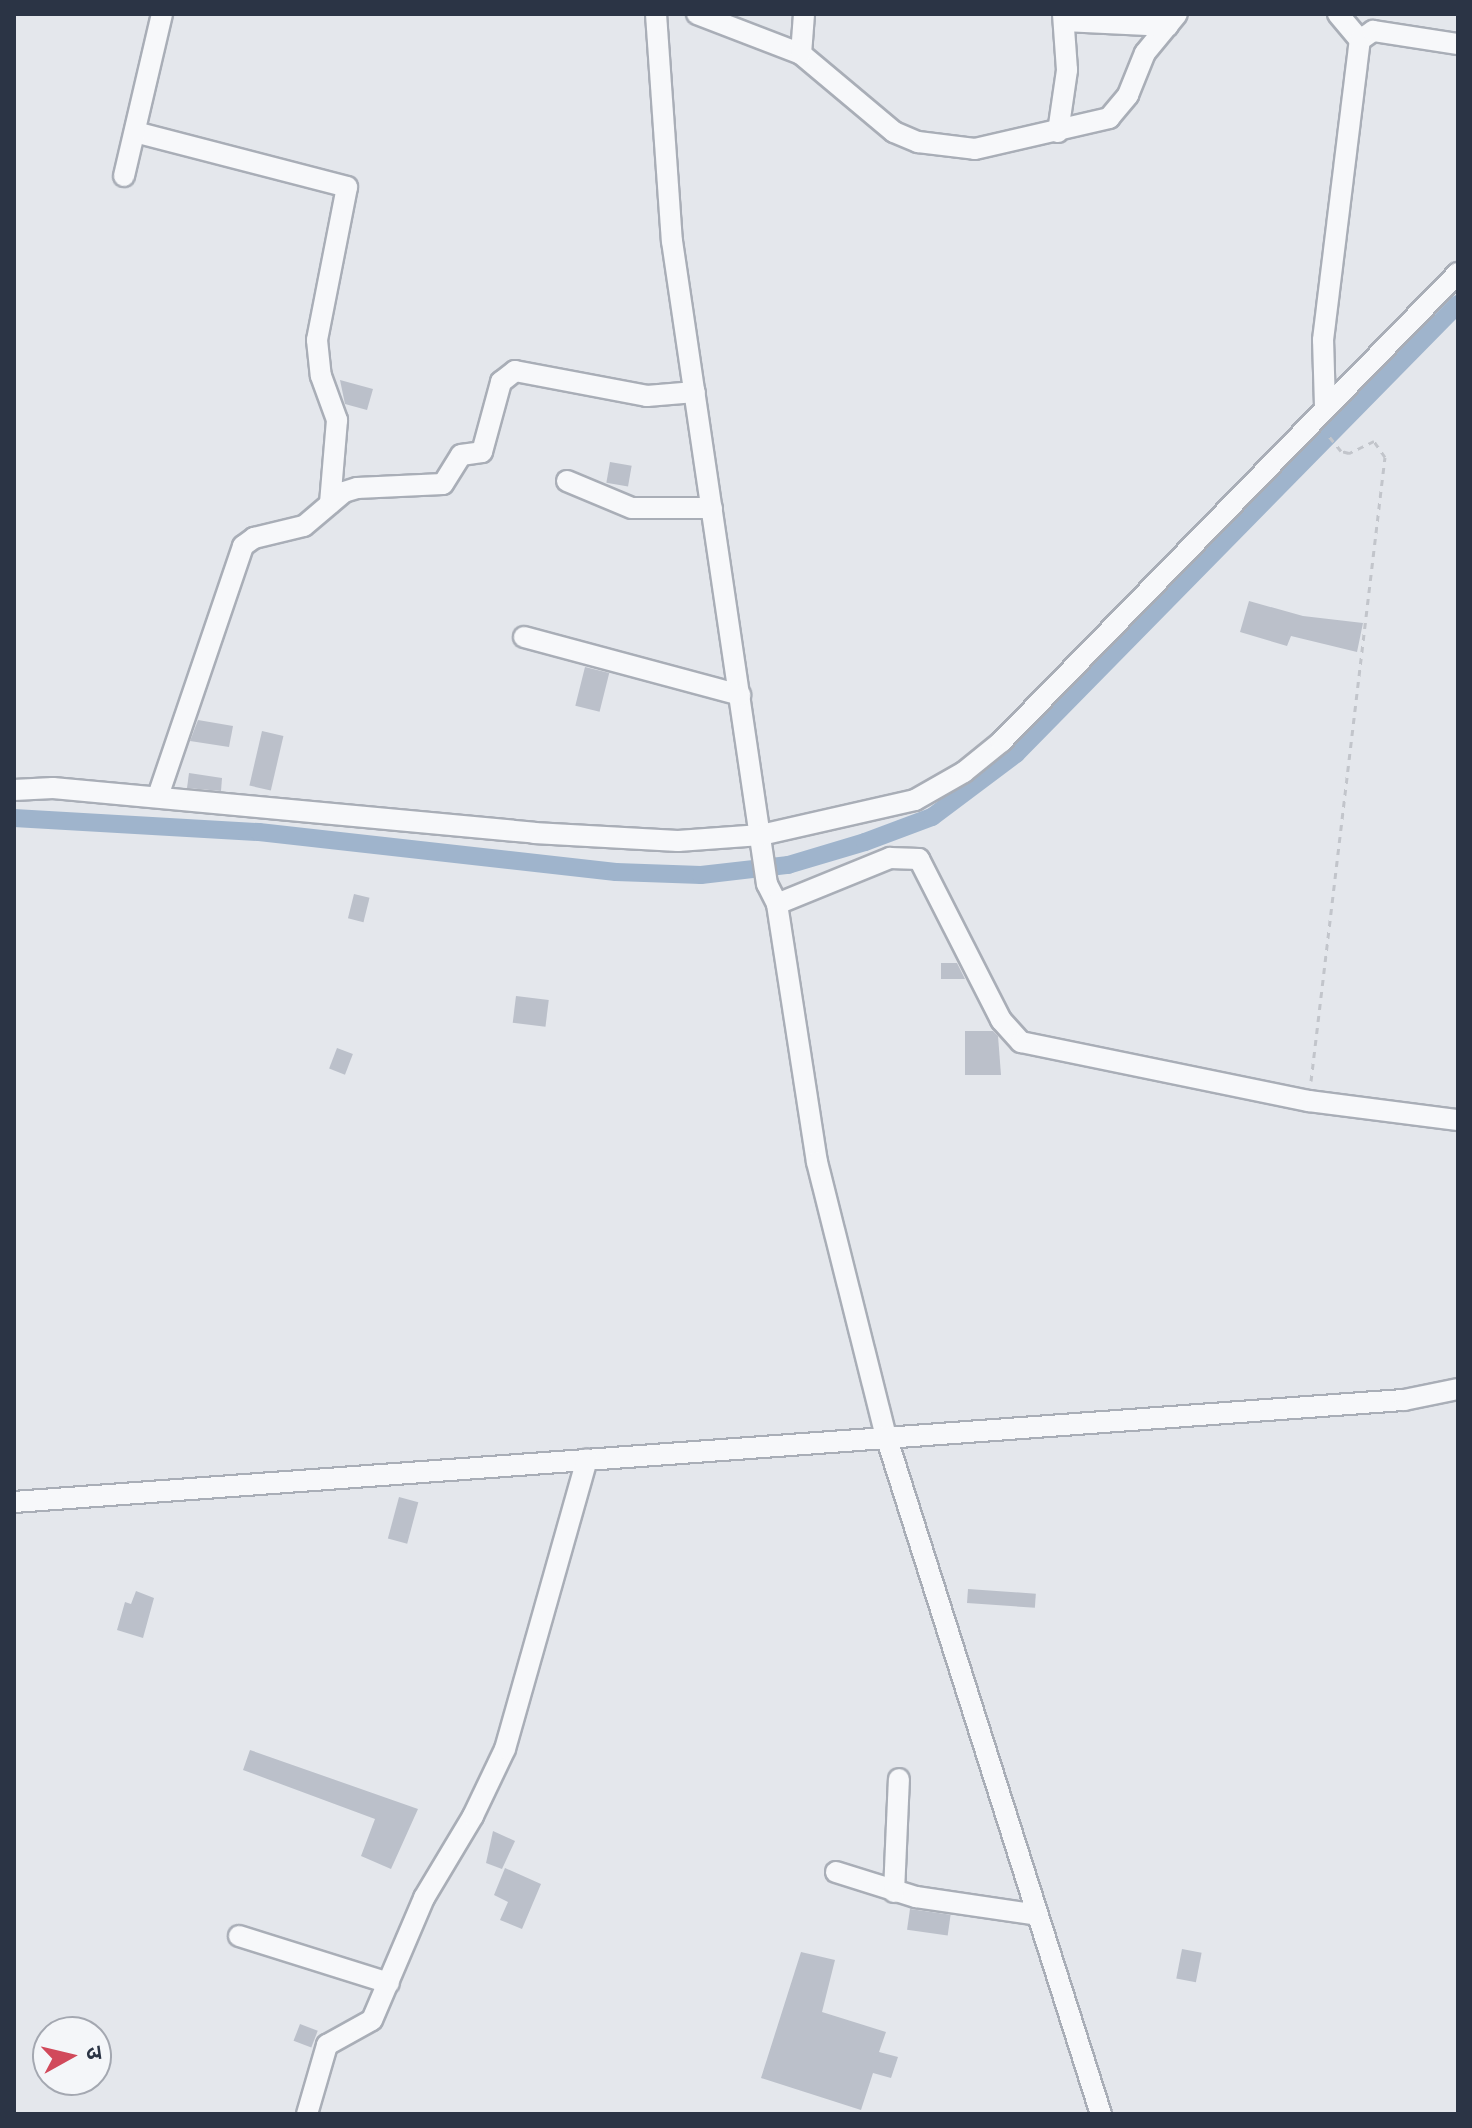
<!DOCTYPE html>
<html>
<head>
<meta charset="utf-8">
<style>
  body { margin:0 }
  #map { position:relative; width:1472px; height:2128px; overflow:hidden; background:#e4e7ec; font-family:"Fira Sans Condensed","Noto Sans Devanagari",sans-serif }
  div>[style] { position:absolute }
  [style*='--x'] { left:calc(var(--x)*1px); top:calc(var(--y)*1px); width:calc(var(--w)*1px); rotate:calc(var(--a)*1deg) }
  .canal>* { height:18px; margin:-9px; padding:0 9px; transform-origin:9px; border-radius:9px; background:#9fb4cc }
  .building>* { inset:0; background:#bbc0ca; transform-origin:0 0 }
  .path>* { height:3px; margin-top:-1.5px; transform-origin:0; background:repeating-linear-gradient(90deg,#c2c5cb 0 6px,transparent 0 12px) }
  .roads { filter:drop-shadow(2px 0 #a9aeb7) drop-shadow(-2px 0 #a9aeb7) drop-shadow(0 2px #a9aeb7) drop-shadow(0 -2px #a9aeb7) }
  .minor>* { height:20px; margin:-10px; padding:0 10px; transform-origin:10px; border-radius:10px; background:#f7f8fa }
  span { translate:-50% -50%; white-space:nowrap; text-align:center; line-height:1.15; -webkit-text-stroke:6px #f4f6f9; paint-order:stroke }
  .frame { position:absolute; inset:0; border:16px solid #2b3445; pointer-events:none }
  .north { position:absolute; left:32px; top:2016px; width:80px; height:80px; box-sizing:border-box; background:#f4f6f9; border:2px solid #a4a8b1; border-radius:50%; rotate:82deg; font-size:22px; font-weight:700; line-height:32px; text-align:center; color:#2b3445 }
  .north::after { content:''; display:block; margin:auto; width:28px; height:36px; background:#d1495b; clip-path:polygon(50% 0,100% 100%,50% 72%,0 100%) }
</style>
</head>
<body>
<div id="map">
  <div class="canal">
    <div style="--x:14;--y:818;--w:245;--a:3.3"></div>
    <div style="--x:259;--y:832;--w:359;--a:6.4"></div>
    <div style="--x:616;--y:872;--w:85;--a:2"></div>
    <div style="--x:701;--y:875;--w:88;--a:-6.6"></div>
    <div style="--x:788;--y:865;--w:80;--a:-16.6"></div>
    <div style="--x:865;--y:842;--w:72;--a:-20.5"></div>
    <div style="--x:932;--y:817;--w:105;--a:-36.9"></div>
    <div style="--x:1016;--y:754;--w:631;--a:-45.51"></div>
  </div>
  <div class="building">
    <div style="clip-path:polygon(340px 380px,373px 389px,367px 410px,345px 404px)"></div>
    <div style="left:610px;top:462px;width:22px;height:21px;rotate:10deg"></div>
    <div style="clip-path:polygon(1249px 601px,1303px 616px,1363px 623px,1357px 652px,1291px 636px,1287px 646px,1240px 632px)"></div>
    <div style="left:585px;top:667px;width:25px;height:40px;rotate:14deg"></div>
    <div style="clip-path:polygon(198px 720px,233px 726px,229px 747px,190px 741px)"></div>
    <div style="left:262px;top:731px;width:22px;height:56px;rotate:13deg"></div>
    <div style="clip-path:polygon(189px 773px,222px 778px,221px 791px,187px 788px)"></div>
    <div style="left:354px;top:894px;width:16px;height:25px;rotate:14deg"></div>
    <div style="clip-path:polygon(941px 963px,957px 963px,965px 979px,941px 979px)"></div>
    <div style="left:516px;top:996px;width:33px;height:27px;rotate:7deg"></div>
    <div style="clip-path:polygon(965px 1031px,993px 1031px,998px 1036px,1001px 1075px,965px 1075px)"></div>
    <div style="left:337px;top:1048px;width:17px;height:22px;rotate:21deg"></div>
    <div style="left:399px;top:1497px;width:20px;height:43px;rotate:15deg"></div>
    <div style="left:968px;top:1589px;width:68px;height:14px;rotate:4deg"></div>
    <div style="clip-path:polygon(136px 1591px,154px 1598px,143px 1638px,117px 1630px,125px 1602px,131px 1604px)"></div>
    <div style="clip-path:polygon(250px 1750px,418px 1809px,391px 1869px,361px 1856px,375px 1819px,243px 1770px)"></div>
    <div style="clip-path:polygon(493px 1831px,515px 1841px,502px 1869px,486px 1863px)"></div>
    <div style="clip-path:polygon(505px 1868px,541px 1884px,522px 1929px,500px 1920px,508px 1902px,494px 1895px)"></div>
    <div style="left:910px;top:1909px;width:41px;height:21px;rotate:8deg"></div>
    <div style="left:1182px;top:1949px;width:20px;height:30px;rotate:11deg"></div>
    <div style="clip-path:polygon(801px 1952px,835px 1960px,822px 2012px,886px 2032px,879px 2052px,898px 2057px,891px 2078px,873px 2073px,861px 2110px,761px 2078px)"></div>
    <div style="left:300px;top:2024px;width:19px;height:18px;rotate:21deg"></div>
  </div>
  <div class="path">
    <div style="--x:1311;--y:1081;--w:628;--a:-83.24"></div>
    <div style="--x:1385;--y:457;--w:19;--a:-125"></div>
    <div style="--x:1374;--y:441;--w:28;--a:154"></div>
    <div style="--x:1349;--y:453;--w:8;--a:-166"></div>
    <div style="--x:1341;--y:451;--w:22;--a:-129"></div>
  </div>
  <div class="roads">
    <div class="minor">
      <div style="--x:656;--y:14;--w:228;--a:86"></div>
      <div style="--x:672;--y:241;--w:650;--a:81.6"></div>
      <div style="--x:767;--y:884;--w:22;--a:63"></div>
      <div style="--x:777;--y:904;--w:261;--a:81.2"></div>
      <div style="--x:817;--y:1162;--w:283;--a:75.9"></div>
      <div style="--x:886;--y:1436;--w:711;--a:72.41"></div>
      <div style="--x:697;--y:14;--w:111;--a:21"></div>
      <div style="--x:801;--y:54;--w:121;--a:40"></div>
      <div style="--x:894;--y:132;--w:26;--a:23"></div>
      <div style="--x:918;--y:142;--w:57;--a:7"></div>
      <div style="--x:975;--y:149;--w:138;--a:-13"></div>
      <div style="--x:1109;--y:118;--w:30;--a:-50"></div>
      <div style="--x:1128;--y:95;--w:45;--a:-68"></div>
      <div style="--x:1145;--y:53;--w:50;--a:-50.6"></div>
      <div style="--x:1338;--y:14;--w:34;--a:50"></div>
      <div style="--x:1064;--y:21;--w:104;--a:2.8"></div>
      <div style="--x:801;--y:54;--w:40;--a:-85.7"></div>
      <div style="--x:135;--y:132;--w:219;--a:14.5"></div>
      <div style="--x:347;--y:187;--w:156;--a:101.1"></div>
      <div style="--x:317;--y:340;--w:36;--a:84"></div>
      <div style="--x:321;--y:376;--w:47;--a:70"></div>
      <div style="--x:337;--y:420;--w:84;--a:94.8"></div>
      <div style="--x:1058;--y:132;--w:63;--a:-81.7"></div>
      <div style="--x:1067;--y:70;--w:56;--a:-94.1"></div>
      <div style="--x:124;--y:176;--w:166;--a:-76.8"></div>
      <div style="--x:1325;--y:406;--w:66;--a:-91.7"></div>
      <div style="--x:1323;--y:340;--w:302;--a:-83"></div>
      <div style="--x:1360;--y:40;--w:16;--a:-35"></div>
      <div style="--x:1373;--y:31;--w:86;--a:8.7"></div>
      <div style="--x:567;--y:481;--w:70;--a:22.6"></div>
      <div style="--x:632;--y:508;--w:80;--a:0"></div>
      <div style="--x:524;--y:637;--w:224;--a:15"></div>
      <div style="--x:14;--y:790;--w:39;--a:-3"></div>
      <div style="--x:53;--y:788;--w:483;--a:5.3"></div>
      <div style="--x:534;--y:833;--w:144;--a:3.2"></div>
      <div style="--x:678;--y:841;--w:83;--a:-4.1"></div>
      <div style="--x:761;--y:835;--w:158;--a:-12.8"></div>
      <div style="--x:915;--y:800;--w:56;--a:-29.7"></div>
      <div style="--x:964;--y:772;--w:48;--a:-39"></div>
      <div style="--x:1001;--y:742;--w:655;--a:-45.74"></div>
      <div style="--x:158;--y:796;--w:264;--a:-71.2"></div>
      <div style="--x:243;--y:546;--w:14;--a:-36"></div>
      <div style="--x:254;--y:538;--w:51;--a:-13.5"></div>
      <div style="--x:304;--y:526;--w:52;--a:-40.4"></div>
      <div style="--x:344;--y:492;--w:14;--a:-17"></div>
      <div style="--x:357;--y:488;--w:86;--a:-2.7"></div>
      <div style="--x:443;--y:484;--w:34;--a:-58"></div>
      <div style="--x:461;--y:455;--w:21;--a:-8"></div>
      <div style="--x:482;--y:452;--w:73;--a:-74.8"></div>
      <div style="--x:501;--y:382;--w:18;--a:-38"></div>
      <div style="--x:515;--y:371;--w:134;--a:10.7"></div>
      <div style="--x:647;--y:396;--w:48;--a:-4.8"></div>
      <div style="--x:777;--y:904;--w:122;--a:-22.2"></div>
      <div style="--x:890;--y:858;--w:29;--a:2"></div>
      <div style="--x:919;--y:859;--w:181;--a:63"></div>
      <div style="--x:1001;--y:1020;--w:30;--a:48"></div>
      <div style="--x:1021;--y:1042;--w:294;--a:11.6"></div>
      <div style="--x:1309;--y:1101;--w:150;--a:7.3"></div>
      <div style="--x:14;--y:1502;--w:1394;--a:-4.2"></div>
      <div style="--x:1404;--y:1400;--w:55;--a:-11.5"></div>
      <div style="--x:836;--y:1872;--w:84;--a:17.4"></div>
      <div style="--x:916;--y:1897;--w:123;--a:8.4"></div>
      <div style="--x:894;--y:1892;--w:113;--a:-87.5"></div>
      <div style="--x:239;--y:1936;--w:157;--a:17.4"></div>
      <div style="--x:307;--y:2114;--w:72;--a:-73.8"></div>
      <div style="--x:327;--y:2045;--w:51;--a:-29.1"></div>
      <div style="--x:372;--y:2020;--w:133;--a:-66.9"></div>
      <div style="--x:424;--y:1898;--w:96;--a:-59.1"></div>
      <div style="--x:473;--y:1816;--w:74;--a:-64.5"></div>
      <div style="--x:505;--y:1749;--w:301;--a:-74.2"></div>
    </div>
  </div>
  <div class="frame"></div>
  <div class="north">उ</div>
</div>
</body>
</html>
